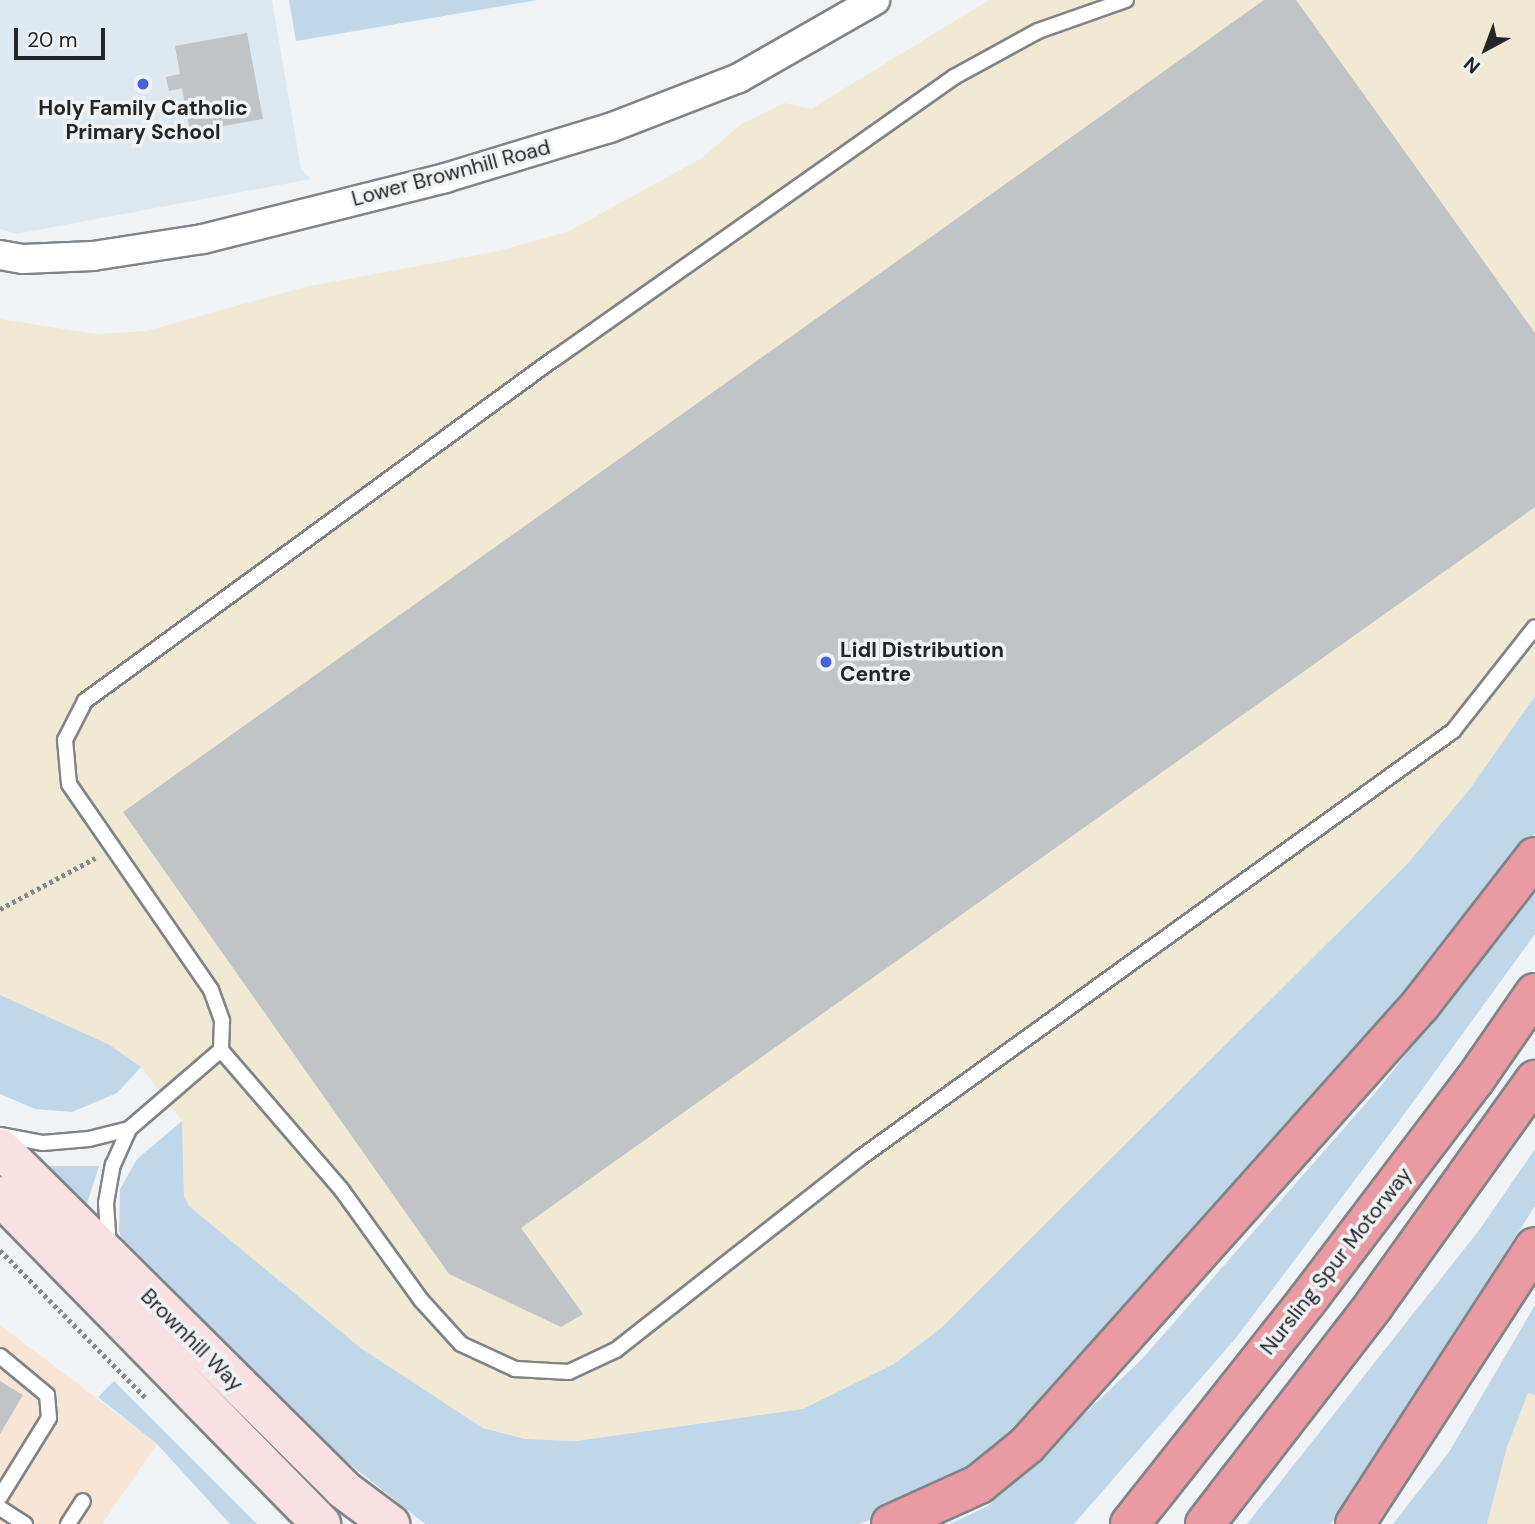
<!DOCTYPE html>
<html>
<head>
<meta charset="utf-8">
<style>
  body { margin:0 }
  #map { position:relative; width:1535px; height:1524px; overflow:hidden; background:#f0f3f6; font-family:"DM Sans",sans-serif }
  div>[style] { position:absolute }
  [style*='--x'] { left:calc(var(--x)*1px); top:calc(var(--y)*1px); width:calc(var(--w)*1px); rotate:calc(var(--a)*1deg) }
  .commercial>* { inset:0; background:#f9e5d6 }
  .industrial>* { inset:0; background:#f1e9d3 }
  .built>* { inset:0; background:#dee8f0 }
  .green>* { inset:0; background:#bfd7e9 }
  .building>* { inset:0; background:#c0c4c6 }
  .path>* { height:4.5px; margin-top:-2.25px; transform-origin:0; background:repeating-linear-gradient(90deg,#86888a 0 3.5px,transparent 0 7px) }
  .roads { filter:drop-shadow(2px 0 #818487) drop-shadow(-2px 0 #818487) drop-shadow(0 2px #818487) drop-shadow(0 -2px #818487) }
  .lane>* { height:14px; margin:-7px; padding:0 7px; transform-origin:7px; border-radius:7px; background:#fff }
  .street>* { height:28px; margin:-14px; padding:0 14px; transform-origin:14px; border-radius:14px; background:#fff }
  .secondary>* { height:38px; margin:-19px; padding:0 19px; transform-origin:19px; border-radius:19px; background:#f9e1e3 }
  .highway>* { height:38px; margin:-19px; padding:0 19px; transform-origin:19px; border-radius:19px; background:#ea9aa2 }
  .dots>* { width:19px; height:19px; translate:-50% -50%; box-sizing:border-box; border:4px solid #f0f3f6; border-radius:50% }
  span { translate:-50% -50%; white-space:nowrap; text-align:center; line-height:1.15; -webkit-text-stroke:7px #f0f3f6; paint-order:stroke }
  .poi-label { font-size:21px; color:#242526; font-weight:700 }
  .left { translate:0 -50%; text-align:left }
  .street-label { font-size:21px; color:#242526 }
  .north { position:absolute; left:1451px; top:14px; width:70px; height:70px; -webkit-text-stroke:5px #f0f3f6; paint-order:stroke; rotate:221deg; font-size:19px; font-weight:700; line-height:28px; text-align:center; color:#242526 }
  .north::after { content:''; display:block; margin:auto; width:24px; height:32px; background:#242526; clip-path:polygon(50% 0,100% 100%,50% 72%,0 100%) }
  .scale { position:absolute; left:14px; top:28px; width:91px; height:32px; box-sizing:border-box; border:4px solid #242526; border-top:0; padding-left:9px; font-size:21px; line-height:24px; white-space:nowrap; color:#242526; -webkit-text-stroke:5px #f0f3f6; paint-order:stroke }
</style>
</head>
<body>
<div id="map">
  <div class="commercial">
    <div style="clip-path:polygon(0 1325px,157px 1444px,102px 1524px,0 1524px)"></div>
  </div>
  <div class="industrial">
    <div style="clip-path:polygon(989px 0,1535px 0,1535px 696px,1469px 790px,1409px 862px,941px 1328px,894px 1364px,803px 1409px,576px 1441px,525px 1439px,483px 1428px,362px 1349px,189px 1206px,184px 1196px,182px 1121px,141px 1067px,108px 1044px,0 995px,0 319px,96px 334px,146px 331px,305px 287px,498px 251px,569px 231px,702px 158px,741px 124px,784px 103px,811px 109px)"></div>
    <div style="clip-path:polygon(1528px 1392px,1535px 1395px,1535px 1524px,1487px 1524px,1507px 1447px)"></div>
  </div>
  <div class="built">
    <div style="clip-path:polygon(0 0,272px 0,301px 169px,311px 179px,16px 234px,0 229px)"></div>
  </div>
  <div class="green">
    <div style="clip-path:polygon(289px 0,538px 0,296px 41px)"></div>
    <div style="clip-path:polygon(1535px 696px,1535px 833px,1443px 950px,1032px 1426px,929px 1499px,859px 1524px,425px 1524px,293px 1419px,126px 1251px,119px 1231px,120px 1189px,137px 1159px,182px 1121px,184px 1196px,189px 1206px,362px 1349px,483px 1428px,525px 1439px,576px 1441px,803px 1409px,894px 1364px,941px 1328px,1409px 862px,1469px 790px)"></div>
    <div style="clip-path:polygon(1535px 889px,1535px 934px,1397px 1124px,1235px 1339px,1074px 1524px,950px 1524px,988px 1506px,1142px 1359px,1381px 1086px)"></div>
    <div style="clip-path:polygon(0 995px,108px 1044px,141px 1067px,117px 1093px,72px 1112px,35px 1109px,0 1094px)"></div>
    <div style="clip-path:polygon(1535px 1149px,1535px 1206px,1331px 1524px,1247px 1524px,1480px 1229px)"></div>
    <div style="clip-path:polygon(36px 1166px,99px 1166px,84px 1213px)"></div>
    <div style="clip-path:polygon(1535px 1305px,1535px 1395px,1528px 1393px,1507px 1447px,1487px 1524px,1393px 1524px,1449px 1452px)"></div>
    <div style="clip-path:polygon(114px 1381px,257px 1524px,230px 1524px,157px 1444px,98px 1397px)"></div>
  </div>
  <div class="building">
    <div style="clip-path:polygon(1264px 0,1296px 0,1535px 333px,1535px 507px,521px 1228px,583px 1314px,561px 1327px,449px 1274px,123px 812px)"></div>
    <div style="clip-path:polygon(247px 33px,263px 119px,190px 132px,182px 88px,169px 91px,166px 77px,180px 74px,175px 46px)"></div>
    <div style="clip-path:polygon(0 1381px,23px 1395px,0 1434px)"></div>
  </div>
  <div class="path">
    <div style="--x:0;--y:909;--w:108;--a:-28.2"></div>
    <div style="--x:0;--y:1250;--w:208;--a:45.4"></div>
  </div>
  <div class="roads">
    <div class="lane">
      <div style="--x:1126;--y:0;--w:93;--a:160.6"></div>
      <div style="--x:1038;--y:31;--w:96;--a:151.3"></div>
      <div style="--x:954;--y:77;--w:488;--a:144.8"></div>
      <div style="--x:555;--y:358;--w:582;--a:143.88"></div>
      <div style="--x:85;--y:701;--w:44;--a:117.1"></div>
      <div style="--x:65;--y:740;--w:44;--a:84.8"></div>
      <div style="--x:69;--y:784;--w:250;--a:55.4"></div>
      <div style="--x:211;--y:990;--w:33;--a:70"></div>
      <div style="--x:222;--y:1021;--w:29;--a:92"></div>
      <div style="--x:221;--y:1050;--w:184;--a:49.2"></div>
      <div style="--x:341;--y:1189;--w:137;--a:54.2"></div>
      <div style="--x:421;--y:1300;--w:59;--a:47.7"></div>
      <div style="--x:461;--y:1344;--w:60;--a:24.8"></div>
      <div style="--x:515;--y:1369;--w:54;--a:3.2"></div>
      <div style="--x:569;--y:1372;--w:52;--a:-25.1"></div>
      <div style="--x:616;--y:1350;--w:310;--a:-38.2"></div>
      <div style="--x:860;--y:1158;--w:731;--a:-35.76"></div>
      <div style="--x:1453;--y:731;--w:132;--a:-51.7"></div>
      <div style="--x:0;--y:1135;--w:44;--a:10.5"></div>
      <div style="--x:43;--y:1143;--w:46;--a:-5"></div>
      <div style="--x:89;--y:1139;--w:41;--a:-14"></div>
      <div style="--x:109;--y:1247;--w:44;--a:-93.9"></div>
      <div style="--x:106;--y:1203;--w:39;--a:-80"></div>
      <div style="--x:113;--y:1165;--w:39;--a:-66"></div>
      <div style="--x:129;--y:1129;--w:121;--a:-40.7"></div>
      <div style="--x:0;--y:1356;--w:61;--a:39.7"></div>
      <div style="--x:47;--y:1395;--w:23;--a:85"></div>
      <div style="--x:49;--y:1418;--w:93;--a:121.8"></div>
      <div style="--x:0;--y:1508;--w:30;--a:33"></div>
      <div style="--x:68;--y:1524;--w:27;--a:-57"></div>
    </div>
    <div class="street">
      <div style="--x:0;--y:255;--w:23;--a:10"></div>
      <div style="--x:23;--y:259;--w:70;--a:-2.5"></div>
      <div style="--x:93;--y:256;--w:111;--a:-8.8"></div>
      <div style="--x:203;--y:239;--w:250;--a:-14.1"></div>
      <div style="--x:445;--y:178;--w:172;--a:-16.9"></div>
      <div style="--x:610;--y:128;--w:138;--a:-21.2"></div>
      <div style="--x:739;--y:78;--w:157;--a:-29.8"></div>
    </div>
    <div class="secondary">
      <div style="--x:0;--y:1148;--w:484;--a:44.8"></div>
      <div style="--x:343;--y:1489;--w:59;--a:36.7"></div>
      <div style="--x:0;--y:1196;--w:459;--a:45.6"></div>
    </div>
    <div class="highway">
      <div style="--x:891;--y:1524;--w:97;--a:-24.4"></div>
      <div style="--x:979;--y:1484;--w:62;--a:-39.1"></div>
      <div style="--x:1027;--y:1445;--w:591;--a:-48.22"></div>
      <div style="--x:1421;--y:1004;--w:186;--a:-52.2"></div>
      <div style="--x:1130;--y:1524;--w:283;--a:-51.6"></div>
      <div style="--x:1306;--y:1302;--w:278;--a:-52.8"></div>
      <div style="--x:1474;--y:1081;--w:107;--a:-55.3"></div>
      <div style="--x:1205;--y:1524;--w:277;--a:-52.3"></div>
      <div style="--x:1374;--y:1305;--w:277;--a:-54.4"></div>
      <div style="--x:1355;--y:1524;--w:330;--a:-57"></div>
    </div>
  </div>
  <div class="dots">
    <div style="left:143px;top:84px;background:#4563d6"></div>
    <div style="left:826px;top:662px;background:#4563d6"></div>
  </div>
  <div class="poi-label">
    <span style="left:143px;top:120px">Holy Family Catholic<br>Primary School</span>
    <span class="left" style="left:840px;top:662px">Lidl Distribution<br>Centre</span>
  </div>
  <div class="street-label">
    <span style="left:451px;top:173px;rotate:-15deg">Lower Brownhill Road</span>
    <span style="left:1336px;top:1261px;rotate:-52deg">Nursling Spur Motorway</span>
    <span style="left:192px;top:1340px;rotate:45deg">Brownhill Way</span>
  </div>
  <div class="north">N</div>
  <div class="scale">20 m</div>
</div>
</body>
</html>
